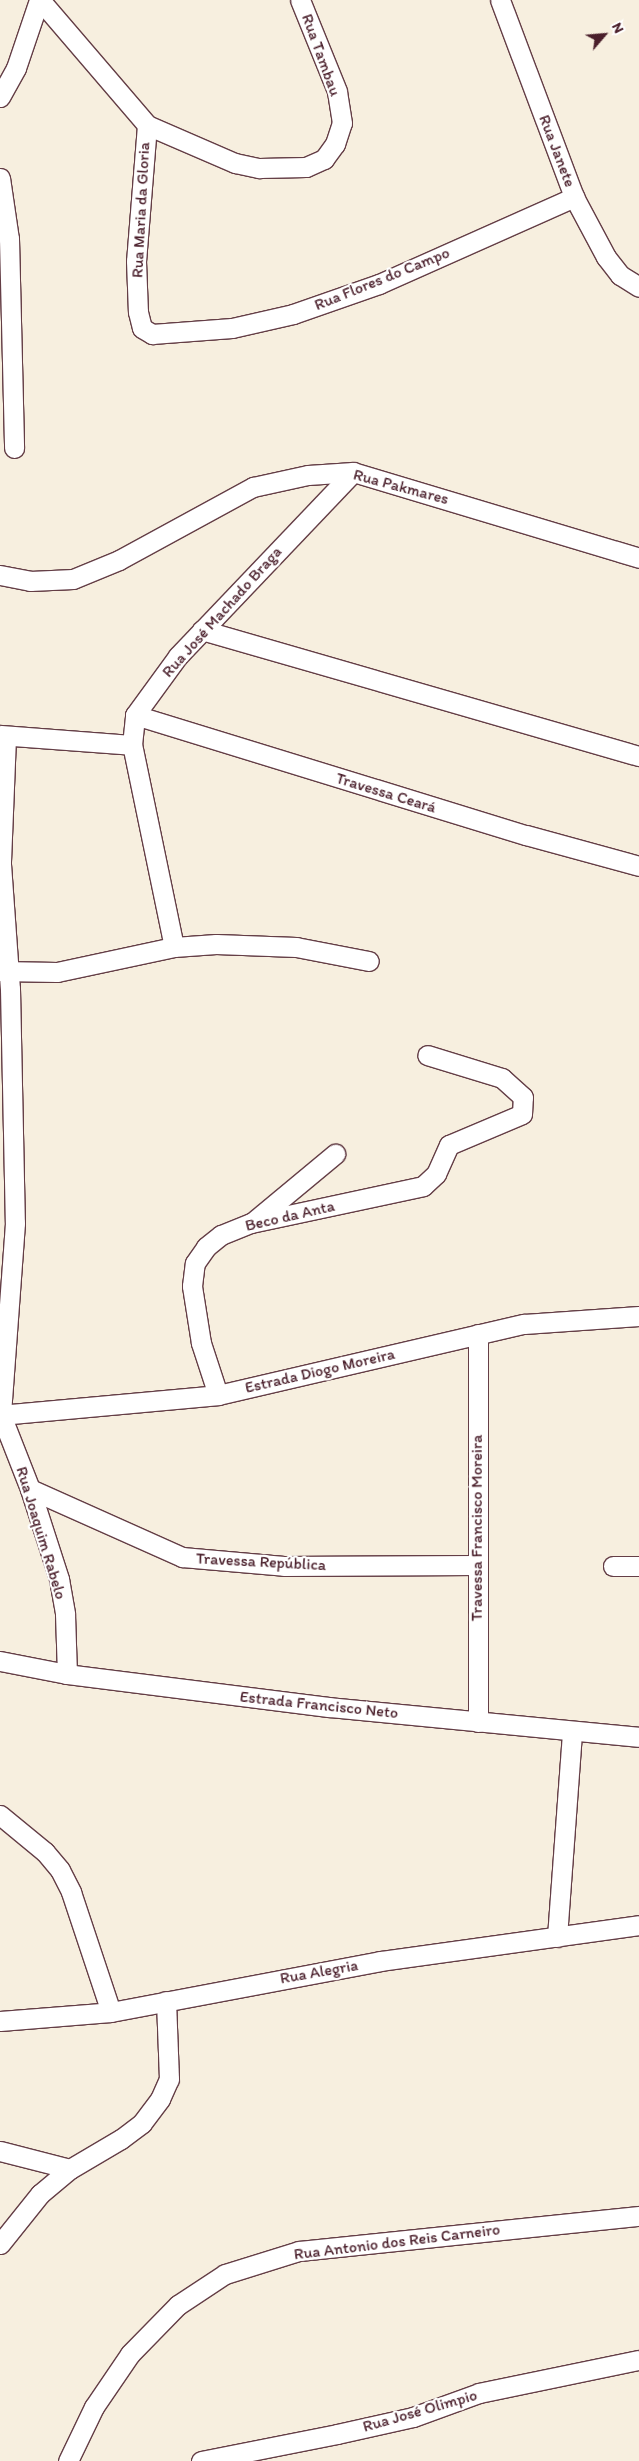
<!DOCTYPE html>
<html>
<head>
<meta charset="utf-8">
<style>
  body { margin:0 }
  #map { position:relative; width:639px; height:2461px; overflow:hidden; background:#f7efdf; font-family:Itim,sans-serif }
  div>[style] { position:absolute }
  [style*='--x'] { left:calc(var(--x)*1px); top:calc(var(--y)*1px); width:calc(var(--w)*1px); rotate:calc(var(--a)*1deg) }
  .roads { filter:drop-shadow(1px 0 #643e46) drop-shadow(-1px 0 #643e46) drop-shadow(0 1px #643e46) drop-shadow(0 -1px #643e46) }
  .minor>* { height:19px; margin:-9.5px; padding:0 9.5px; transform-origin:9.5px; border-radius:9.5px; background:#fff }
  span { translate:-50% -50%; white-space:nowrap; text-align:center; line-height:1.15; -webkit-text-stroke:4.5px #fff; paint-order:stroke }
  .street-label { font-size:16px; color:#4a1f2b }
  .north { position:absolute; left:579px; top:10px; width:50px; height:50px; -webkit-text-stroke:4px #fff; paint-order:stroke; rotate:63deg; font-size:14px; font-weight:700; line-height:20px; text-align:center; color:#4a1f2b }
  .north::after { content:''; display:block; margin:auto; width:18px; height:22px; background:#4a1f2b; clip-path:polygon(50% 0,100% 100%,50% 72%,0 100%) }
</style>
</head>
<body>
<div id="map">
  <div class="roads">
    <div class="minor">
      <div style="--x:40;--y:0;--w:165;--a:49.4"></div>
      <div style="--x:147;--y:125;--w:136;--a:94.6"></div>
      <div style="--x:136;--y:261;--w:51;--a:87.8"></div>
      <div style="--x:138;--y:312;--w:16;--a:76"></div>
      <div style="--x:142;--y:328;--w:12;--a:31"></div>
      <div style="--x:152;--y:334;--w:80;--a:-4.3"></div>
      <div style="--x:232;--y:328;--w:63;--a:-12.9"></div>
      <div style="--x:293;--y:314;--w:91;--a:-19.2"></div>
      <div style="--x:379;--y:284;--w:214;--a:-24"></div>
      <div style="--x:500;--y:0;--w:210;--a:69.4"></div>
      <div style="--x:574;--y:197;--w:68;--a:61.9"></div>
      <div style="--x:606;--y:257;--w:23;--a:52"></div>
      <div style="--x:620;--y:275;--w:22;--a:32"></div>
      <div style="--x:0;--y:97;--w:33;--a:-61"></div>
      <div style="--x:16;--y:68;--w:72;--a:-71.3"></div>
      <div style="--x:147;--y:125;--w:96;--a:23.4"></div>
      <div style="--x:235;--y:163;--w:25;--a:12"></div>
      <div style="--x:259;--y:168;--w:47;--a:-1.2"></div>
      <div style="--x:306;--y:167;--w:20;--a:-24"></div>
      <div style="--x:324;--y:159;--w:19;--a:-54"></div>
      <div style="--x:335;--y:144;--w:22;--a:-72"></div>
      <div style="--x:342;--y:123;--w:32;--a:-99"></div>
      <div style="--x:337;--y:91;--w:98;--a:-112.1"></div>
      <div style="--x:0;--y:178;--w:62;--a:81.6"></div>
      <div style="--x:9;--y:239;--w:209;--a:88.6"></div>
      <div style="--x:0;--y:575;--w:31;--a:11"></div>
      <div style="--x:30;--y:581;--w:43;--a:-2.7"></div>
      <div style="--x:73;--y:579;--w:50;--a:-22.4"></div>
      <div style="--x:119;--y:560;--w:153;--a:-28.6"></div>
      <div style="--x:253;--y:487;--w:56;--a:-12.3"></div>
      <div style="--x:308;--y:475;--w:45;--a:-3.8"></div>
      <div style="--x:353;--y:472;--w:299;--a:16.7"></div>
      <div style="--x:202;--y:630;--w:455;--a:16.1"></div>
      <div style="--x:135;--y:715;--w:409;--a:17.1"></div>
      <div style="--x:526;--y:835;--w:117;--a:15.3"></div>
      <div style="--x:0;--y:735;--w:132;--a:4.3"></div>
      <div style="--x:6;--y:737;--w:127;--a:92.3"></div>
      <div style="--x:1;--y:864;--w:125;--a:85.9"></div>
      <div style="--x:10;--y:989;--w:234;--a:88.8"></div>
      <div style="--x:15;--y:1223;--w:193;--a:94.2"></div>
      <div style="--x:1;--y:1415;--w:79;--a:68.6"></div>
      <div style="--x:30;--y:1489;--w:95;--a:72.1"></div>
      <div style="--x:59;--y:1579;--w:36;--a:80"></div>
      <div style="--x:65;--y:1614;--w:60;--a:88.1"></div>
      <div style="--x:174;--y:947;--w:206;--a:-101.7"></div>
      <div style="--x:132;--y:745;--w:30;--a:-84"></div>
      <div style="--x:135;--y:715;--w:73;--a:-53.9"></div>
      <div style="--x:178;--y:656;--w:254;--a:-46.4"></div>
      <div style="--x:0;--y:971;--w:57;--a:1"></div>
      <div style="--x:57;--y:972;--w:120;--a:-12.1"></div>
      <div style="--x:174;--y:947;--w:42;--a:-4.1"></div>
      <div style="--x:216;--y:944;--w:80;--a:2.1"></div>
      <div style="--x:296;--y:947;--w:74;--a:10.9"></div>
      <div style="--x:253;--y:1222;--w:107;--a:-39.7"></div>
      <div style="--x:218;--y:1395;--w:55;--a:-108.1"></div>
      <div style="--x:201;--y:1343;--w:58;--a:-99"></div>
      <div style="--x:192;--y:1286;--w:23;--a:-83"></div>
      <div style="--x:195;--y:1263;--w:19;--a:-55"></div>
      <div style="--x:206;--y:1247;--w:19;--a:-39"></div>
      <div style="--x:221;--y:1235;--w:32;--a:-22"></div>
      <div style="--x:251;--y:1223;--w:176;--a:-12.1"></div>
      <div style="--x:423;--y:1186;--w:18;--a:-43"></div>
      <div style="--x:436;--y:1174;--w:32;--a:-66"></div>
      <div style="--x:449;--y:1145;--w:79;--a:-23"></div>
      <div style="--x:522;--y:1114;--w:17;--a:-87"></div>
      <div style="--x:523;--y:1097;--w:28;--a:-138"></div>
      <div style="--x:502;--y:1078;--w:78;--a:-163"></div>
      <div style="--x:0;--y:1415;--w:219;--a:-5.2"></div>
      <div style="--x:218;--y:1395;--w:314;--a:-13.1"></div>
      <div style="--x:524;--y:1324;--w:115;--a:-4"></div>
      <div style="--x:30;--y:1489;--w:167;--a:24.1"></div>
      <div style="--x:182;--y:1557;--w:102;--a:5"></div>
      <div style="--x:284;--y:1566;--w:192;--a:-0.3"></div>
      <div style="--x:613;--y:1566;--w:26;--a:0"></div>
      <div style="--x:0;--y:1661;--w:68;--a:11"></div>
      <div style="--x:67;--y:1674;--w:264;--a:7.2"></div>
      <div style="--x:329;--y:1707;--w:311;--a:5.5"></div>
      <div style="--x:478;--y:1722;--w:388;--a:-90"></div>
      <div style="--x:0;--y:1815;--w:58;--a:39.4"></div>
      <div style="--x:45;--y:1852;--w:23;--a:50"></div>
      <div style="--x:60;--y:1870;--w:25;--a:63"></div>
      <div style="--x:71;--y:1892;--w:126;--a:71.6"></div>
      <div style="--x:557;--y:1937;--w:206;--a:-85.8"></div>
      <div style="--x:0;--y:2021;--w:111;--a:-4.6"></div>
      <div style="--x:111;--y:2012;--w:274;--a:-10.7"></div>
      <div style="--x:380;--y:1961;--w:261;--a:-7.9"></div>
      <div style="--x:0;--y:2151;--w:72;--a:14.4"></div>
      <div style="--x:0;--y:2244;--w:64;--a:-51.3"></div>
      <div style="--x:40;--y:2194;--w:39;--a:-40"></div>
      <div style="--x:70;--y:2169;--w:59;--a:-30.5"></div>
      <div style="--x:121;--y:2139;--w:26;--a:-37"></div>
      <div style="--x:142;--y:2123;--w:30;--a:-53"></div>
      <div style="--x:160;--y:2099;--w:22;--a:-66"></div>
      <div style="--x:169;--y:2079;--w:78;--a:-92.2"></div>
      <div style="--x:68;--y:2461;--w:60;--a:-64.3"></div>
      <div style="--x:94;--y:2407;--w:64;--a:-55.8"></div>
      <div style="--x:130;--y:2354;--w:69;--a:-45.6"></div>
      <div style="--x:178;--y:2305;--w:56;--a:-33.4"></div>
      <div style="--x:225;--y:2274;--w:77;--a:-17.3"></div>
      <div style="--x:299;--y:2251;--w:342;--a:-5.9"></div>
      <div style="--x:201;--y:2461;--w:139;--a:-11.2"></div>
      <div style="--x:337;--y:2434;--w:78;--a:-12.6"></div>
      <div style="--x:413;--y:2417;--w:70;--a:-20"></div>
      <div style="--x:479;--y:2393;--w:163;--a:-11.7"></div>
    </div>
  </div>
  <div class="street-label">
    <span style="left:321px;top:55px;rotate:70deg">Rua Tambau</span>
    <span style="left:557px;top:151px;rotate:69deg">Rua Janete</span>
    <span style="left:141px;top:210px;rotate:-87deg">Rua Maria da Gloria</span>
    <span style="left:382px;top:279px;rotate:-22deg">Rua Flores do Campo</span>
    <span style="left:401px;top:487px;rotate:15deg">Rua Pakmares</span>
    <span style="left:222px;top:612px;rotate:-48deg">Rua José Machado Braga</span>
    <span style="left:386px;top:793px;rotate:17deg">Travessa Ceará</span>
    <span style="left:290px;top:1216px;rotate:-13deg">Beco da Anta</span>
    <span style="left:320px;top:1371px;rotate:-13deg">Estrada Diogo Moreira</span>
    <span style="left:477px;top:1528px;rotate:-90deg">Travessa Francisco Moreira</span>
    <span style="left:41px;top:1533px;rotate:73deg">Rua Joaquim Rabelo</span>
    <span style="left:261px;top:1562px;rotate:3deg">Travessa República</span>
    <span style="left:319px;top:1705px;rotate:6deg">Estrada Francisco Neto</span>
    <span style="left:319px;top:1972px;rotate:-10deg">Rua Alegria</span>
    <span style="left:397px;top:2242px;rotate:-7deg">Rua Antonio dos Reis Carneiro</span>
    <span style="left:420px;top:2411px;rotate:-16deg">Rua José Olimpio</span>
  </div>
  <div class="north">N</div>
</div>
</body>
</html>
